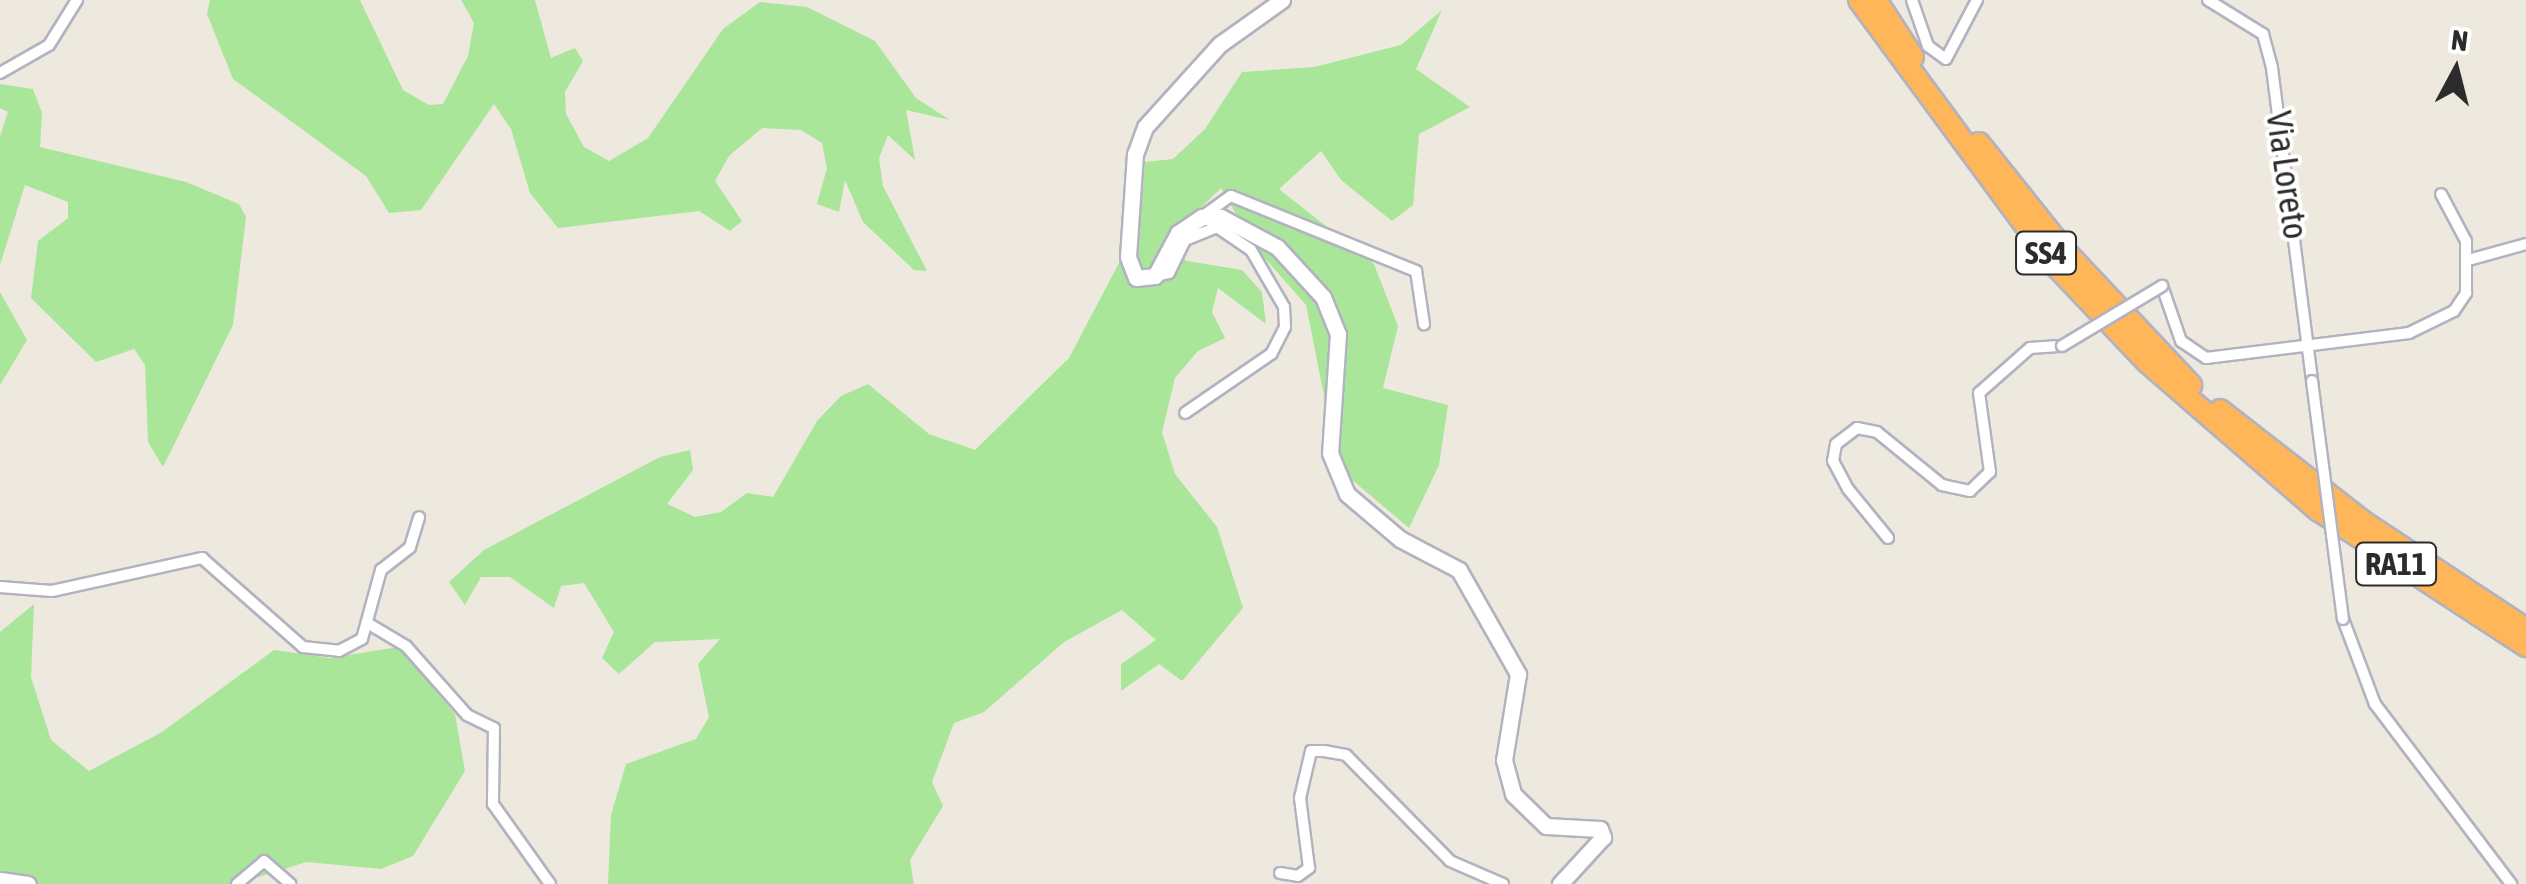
<!DOCTYPE html>
<html>
<head>
<meta charset="utf-8">
<style>
  body { margin:0 }
  #map { position:relative; width:2526px; height:884px; overflow:hidden; background:#eee9de; font-family:"Asap Condensed",sans-serif }
  div>[style] { position:absolute }
  [style*='--x'] { left:calc(var(--x)*1px); top:calc(var(--y)*1px); width:calc(var(--w)*1px); rotate:calc(var(--a)*1deg) }
  .green>* { inset:0; background:#a9e699 }
  .roads { filter:drop-shadow(2px 0 #b2b2c0) drop-shadow(-2px 0 #b2b2c0) drop-shadow(0 2px #b2b2c0) drop-shadow(0 -2px #b2b2c0) }
  .street>* { height:10px; margin:-5px; padding:0 5px; transform-origin:5px; border-radius:5px; background:#fff }
  .secondary>* { height:15px; margin:-7.5px; padding:0 7.5px; transform-origin:7.5px; border-radius:7.5px; background:#fff }
  .highway>* { height:20px; margin:-10px; padding:0 10px; transform-origin:10px; border-radius:10px; background:#ffb658 }
  .bridges { filter:drop-shadow(2px 0 #b2b2c0) drop-shadow(-2px 0 #b2b2c0) drop-shadow(0 2px #b2b2c0) drop-shadow(0 -2px #b2b2c0) }
  .street-bridge>* { height:10px; margin:-5px; padding:0 5px; transform-origin:5px; border-radius:5px; background:#fff }
  span { translate:-50% -50%; white-space:nowrap; text-align:center; line-height:1.15; -webkit-text-stroke:8px #fff; paint-order:stroke }
  .shield-label span { padding:2px 8px; background:#fff; border:2px solid; border-radius:8px; -webkit-text-stroke-width:0 }
  .shield-label { font-size:32px; color:#2c2c2c; font-weight:700 }
  .street-label { font-size:35px; color:#2c2c2c }
  .north { position:absolute; left:2406px; top:20px; width:100px; height:100px; -webkit-text-stroke:8px #fff; paint-order:stroke; rotate:7deg; font-size:28px; font-weight:700; line-height:40px; text-align:center; color:#2c2c2c }
  .north::after { content:''; display:block; margin:auto; width:35px; height:45px; background:#2c2c2c; clip-path:polygon(50% 0,100% 100%,50% 72%,0 100%) }
</style>
</head>
<body>
<div id="map">
  <div class="green">
    <div style="clip-path:polygon(210px 0,360px 0,403px 90px,429px 105px,443px 104px,468px 56px,474px 23px,461px 0,535px 0,551px 58px,575px 48px,583px 61px,565px 92px,566px 114px,584px 147px,609px 161px,648px 138px,723px 29px,760px 2px,807px 7px,875px 41px,916px 98px,950px 120px,906px 110px,915px 160px,888px 135px,879px 158px,883px 186px,927px 271px,914px 270px,863px 222px,845px 180px,839px 212px,817px 204px,827px 168px,822px 143px,801px 130px,762px 128px,729px 156px,715px 181px,742px 221px,730px 231px,699px 211px,558px 228px,530px 193px,511px 129px,494px 104px,421px 210px,389px 213px,366px 176px,233px 79px,207px 14px)"></div>
    <div style="clip-path:polygon(1442px 10px,1416px 69px,1470px 107px,1419px 134px,1413px 205px,1392px 221px,1341px 180px,1321px 151px,1279px 189px,1374px 264px,1398px 326px,1383px 388px,1448px 405px,1439px 465px,1409px 528px,1351px 479px,1334px 446px,1306px 305px,1255px 247px,1221px 188px,1163px 245px,1187px 261px,1242px 270px,1262px 292px,1266px 324px,1218px 288px,1212px 312px,1225px 338px,1198px 351px,1175px 378px,1162px 432px,1175px 474px,1217px 527px,1243px 608px,1182px 681px,1159px 664px,1121px 691px,1121px 664px,1156px 640px,1122px 610px,1064px 642px,984px 712px,954px 723px,932px 782px,943px 806px,910px 860px,914px 884px,608px 884px,611px 815px,626px 764px,696px 739px,709px 717px,698px 664px,720px 639px,655px 642px,619px 674px,602px 658px,614px 632px,584px 583px,561px 586px,554px 608px,510px 577px,481px 577px,465px 605px,449px 582px,484px 550px,660px 457px,690px 450px,693px 470px,667px 504px,695px 517px,721px 512px,747px 493px,773px 497px,817px 421px,841px 396px,868px 384px,929px 434px,975px 450px,1069px 358px,1140px 223px,1145px 162px,1173px 159px,1205px 129px,1242px 72px,1314px 67px,1401px 45px)"></div>
    <div style="clip-path:polygon(0 84px,33px 89px,42px 113px,40px 147px,186px 182px,239px 204px,246px 217px,233px 325px,163px 467px,148px 442px,145px 365px,134px 349px,96px 362px,31px 298px,38px 241px,68px 218px,68px 202px,25px 185px,0 265px,0 136px,8px 112px,0 108px)"></div>
    <div style="clip-path:polygon(0 292px,27px 340px,0 385px)"></div>
    <div style="clip-path:polygon(34px 604px,31px 677px,51px 740px,89px 771px,162px 732px,274px 650px,330px 658px,398px 647px,455px 714px,465px 771px,413px 856px,381px 869px,306px 862px,237px 884px,0 884px,0 632px)"></div>
  </div>
  <div class="roads">
    <div class="street">
      <div style="--x:1912;--y:0;--w:49;--a:70.8"></div>
      <div style="--x:1928;--y:46;--w:22;--a:36"></div>
      <div style="--x:1946;--y:59;--w:67;--a:-62.3"></div>
      <div style="--x:2208;--y:0;--w:65;--a:31.7"></div>
      <div style="--x:2263;--y:34;--w:35;--a:75"></div>
      <div style="--x:2272;--y:68;--w:316;--a:82.7"></div>
      <div style="--x:0;--y:73;--w:56;--a:-29.7"></div>
      <div style="--x:49;--y:45;--w:53;--a:-58.1"></div>
      <div style="--x:1203;--y:216;--w:34;--a:-36"></div>
      <div style="--x:1231;--y:196;--w:200;--a:22.1"></div>
      <div style="--x:1416;--y:271;--w:54;--a:81.4"></div>
      <div style="--x:2468;--y:260;--w:60;--a:-15.4"></div>
      <div style="--x:1155;--y:276;--w:14;--a:-12"></div>
      <div style="--x:1169;--y:273;--w:37;--a:-64"></div>
      <div style="--x:1185;--y:240;--w:35;--a:-22"></div>
      <div style="--x:1217;--y:227;--w:41;--a:34.1"></div>
      <div style="--x:1251;--y:250;--w:66;--a:59.9"></div>
      <div style="--x:1284;--y:307;--w:20;--a:87"></div>
      <div style="--x:1285;--y:327;--w:30;--a:117"></div>
      <div style="--x:1271;--y:354;--w:104;--a:145.5"></div>
      <div style="--x:2162;--y:286;--w:58;--a:70.9"></div>
      <div style="--x:2181;--y:341;--w:30;--a:34"></div>
      <div style="--x:2206;--y:358;--w:205;--a:-7"></div>
      <div style="--x:2409;--y:333;--w:50;--a:-26.1"></div>
      <div style="--x:2454;--y:311;--w:22;--a:-56"></div>
      <div style="--x:2466;--y:293;--w:52;--a:-90"></div>
      <div style="--x:2466;--y:241;--w:53;--a:-118"></div>
      <div style="--x:1888;--y:538;--w:63;--a:-129.2"></div>
      <div style="--x:1848;--y:489;--w:32;--a:-118"></div>
      <div style="--x:1833;--y:461;--w:17;--a:-80"></div>
      <div style="--x:1836;--y:444;--w:26;--a:-37"></div>
      <div style="--x:1857;--y:428;--w:20;--a:11"></div>
      <div style="--x:1877;--y:432;--w:84;--a:39.2"></div>
      <div style="--x:1942;--y:485;--w:29;--a:12"></div>
      <div style="--x:1970;--y:491;--w:28;--a:-44"></div>
      <div style="--x:1990;--y:472;--w:80;--a:-97.9"></div>
      <div style="--x:1979;--y:393;--w:68;--a:-41.4"></div>
      <div style="--x:2030;--y:348;--w:32;--a:-4"></div>
      <div style="--x:0;--y:587;--w:52;--a:4.4"></div>
      <div style="--x:52;--y:591;--w:154;--a:-12.4"></div>
      <div style="--x:202;--y:558;--w:135;--a:41.4"></div>
      <div style="--x:303;--y:647;--w:36;--a:6"></div>
      <div style="--x:339;--y:651;--w:26;--a:-28"></div>
      <div style="--x:362;--y:639;--w:72;--a:-74.6"></div>
      <div style="--x:381;--y:570;--w:37;--a:-38"></div>
      <div style="--x:410;--y:547;--w:31;--a:-73"></div>
      <div style="--x:2343;--y:619;--w:91;--a:69.4"></div>
      <div style="--x:2375;--y:704;--w:226;--a:52.9"></div>
      <div style="--x:369;--y:624;--w:43;--a:30.7"></div>
      <div style="--x:406;--y:646;--w:92;--a:48.5"></div>
      <div style="--x:467;--y:715;--w:30;--a:26"></div>
      <div style="--x:494;--y:728;--w:76;--a:90.8"></div>
      <div style="--x:493;--y:804;--w:98;--a:54.5"></div>
      <div style="--x:1280;--y:873;--w:18;--a:9"></div>
      <div style="--x:1298;--y:876;--w:14;--a:-36"></div>
      <div style="--x:1309;--y:868;--w:71;--a:-97.3"></div>
      <div style="--x:1300;--y:798;--w:48;--a:-76.8"></div>
      <div style="--x:1311;--y:751;--w:13;--a:0"></div>
      <div style="--x:1324;--y:751;--w:22;--a:10"></div>
      <div style="--x:1346;--y:755;--w:148;--a:45.5"></div>
      <div style="--x:1450;--y:861;--w:58;--a:23.5"></div>
      <div style="--x:237;--y:884;--w:35;--a:-40"></div>
      <div style="--x:264;--y:861;--w:35;--a:41"></div>
    </div>
    <div class="secondary">
      <div style="--x:1282;--y:0;--w:76;--a:144.6"></div>
      <div style="--x:1220;--y:44;--w:112;--a:132.1"></div>
      <div style="--x:1145;--y:127;--w:29;--a:110"></div>
      <div style="--x:1135;--y:154;--w:103;--a:93.9"></div>
      <div style="--x:1128;--y:257;--w:22;--a:69"></div>
      <div style="--x:1136;--y:278;--w:19;--a:-6"></div>
      <div style="--x:1155;--y:276;--w:49;--a:-61.9"></div>
      <div style="--x:1178;--y:233;--w:29;--a:-34"></div>
      <div style="--x:1202;--y:217;--w:19;--a:0"></div>
      <div style="--x:1221;--y:217;--w:64;--a:28.2"></div>
      <div style="--x:1277;--y:247;--w:68;--a:47.4"></div>
      <div style="--x:1323;--y:297;--w:40;--a:68"></div>
      <div style="--x:1338;--y:334;--w:119;--a:93.8"></div>
      <div style="--x:1330;--y:453;--w:44;--a:67.5"></div>
      <div style="--x:1347;--y:494;--w:70;--a:40.3"></div>
      <div style="--x:1400;--y:539;--w:67;--a:27.7"></div>
      <div style="--x:1459;--y:570;--w:120;--a:60.4"></div>
      <div style="--x:1518;--y:674;--w:87;--a:99.2"></div>
      <div style="--x:1504;--y:760;--w:35;--a:75"></div>
      <div style="--x:1513;--y:794;--w:46;--a:44.1"></div>
      <div style="--x:1546;--y:826;--w:54;--a:3.2"></div>
      <div style="--x:1600;--y:829;--w:9;--a:69"></div>
      <div style="--x:1603;--y:837;--w:64;--a:132.5"></div>
      <div style="--x:0;--y:880;--w:28;--a:8"></div>
    </div>
    <div class="highway">
      <div style="--x:1859;--y:0;--w:325;--a:53.6"></div>
      <div style="--x:2052;--y:262;--w:139;--a:46.5"></div>
      <div style="--x:2148;--y:363;--w:225;--a:40.9"></div>
      <div style="--x:2318;--y:510;--w:249;--a:33.2"></div>
      <div style="--x:1876;--y:0;--w:68;--a:57"></div>
      <div style="--x:1979;--y:143;--w:139;--a:51.4"></div>
      <div style="--x:2066;--y:252;--w:183;--a:46.8"></div>
      <div style="--x:2220;--y:410;--w:182;--a:37.9"></div>
      <div style="--x:2364;--y:522;--w:194;--a:33.4"></div>
    </div>
  </div>
  <div class="bridges">
    <div class="street-bridge">
      <div style="--x:2062;--y:346;--w:117;--a:-31"></div>
      <div style="--x:2312;--y:381;--w:240;--a:82.6"></div>
    </div>
  </div>
  <div class="shield-label">
    <span style="left:2046px;top:253px">SS4</span>
    <span style="left:2396px;top:564px">RA11</span>
  </div>
  <div class="street-label">
    <span style="left:2288px;top:175px;rotate:82deg">Via Loreto</span>
  </div>
  <div class="north">N</div>
</div>
</body>
</html>
